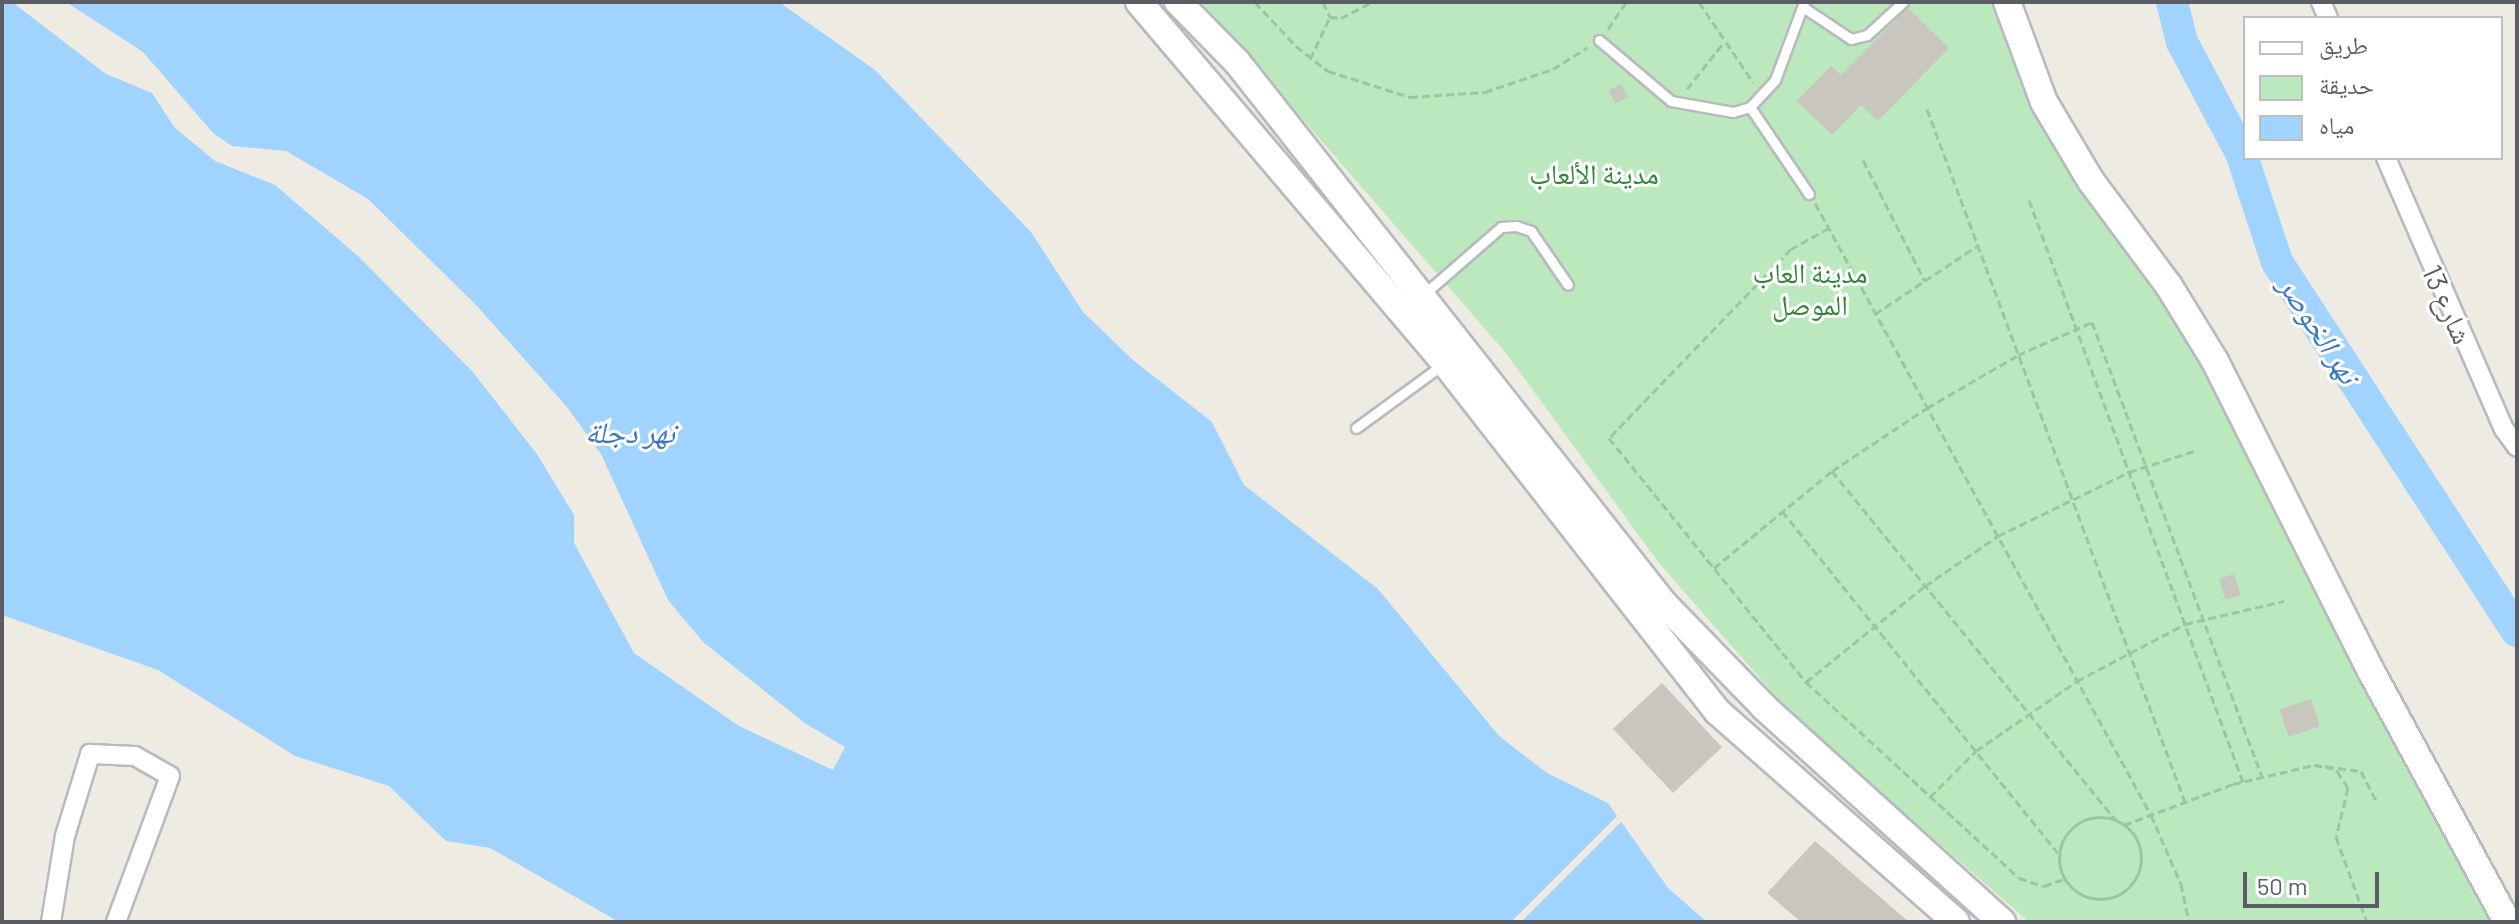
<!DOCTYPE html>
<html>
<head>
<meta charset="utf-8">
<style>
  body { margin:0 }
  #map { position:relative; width:2519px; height:924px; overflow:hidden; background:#eeece2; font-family:Barlow,"Noto Naskh Arabic",sans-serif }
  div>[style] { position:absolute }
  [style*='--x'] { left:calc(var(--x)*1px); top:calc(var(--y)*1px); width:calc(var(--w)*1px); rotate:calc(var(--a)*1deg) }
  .green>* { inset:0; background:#bce8be }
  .water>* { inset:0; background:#a1d3ff }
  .pier>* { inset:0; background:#eeece2; transform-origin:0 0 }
  .river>* { height:32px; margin:-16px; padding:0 16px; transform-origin:16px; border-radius:16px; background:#a1d3ff }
  .building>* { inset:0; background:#c9c6bf; transform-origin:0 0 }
  .path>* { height:3px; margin-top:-1.5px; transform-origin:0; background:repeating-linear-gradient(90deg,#95c9a5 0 8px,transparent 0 12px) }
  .path>.ring { margin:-1.5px; padding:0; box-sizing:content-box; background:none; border:3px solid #95c9a5; border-radius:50% }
  .roads { filter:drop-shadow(2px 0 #b7babf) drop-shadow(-2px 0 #b7babf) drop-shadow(0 2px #b7babf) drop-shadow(0 -2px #b7babf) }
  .service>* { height:9px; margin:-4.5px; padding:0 4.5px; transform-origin:4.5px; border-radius:4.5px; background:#fff }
  .minor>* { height:18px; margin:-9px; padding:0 9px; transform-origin:9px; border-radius:9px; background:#fff }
  .secondary>* { height:26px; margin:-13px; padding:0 13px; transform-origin:13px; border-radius:13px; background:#fff }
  span { translate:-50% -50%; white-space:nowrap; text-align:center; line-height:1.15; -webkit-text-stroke:6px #fff; paint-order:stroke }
  .park-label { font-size:28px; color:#2f8636 }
  .street-label { font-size:28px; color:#5a5e64 }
  .water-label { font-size:30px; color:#3a78c1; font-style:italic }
  .frame { position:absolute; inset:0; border:4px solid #5a5e64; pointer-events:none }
  .legend { position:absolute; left:2243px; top:16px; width:260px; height:144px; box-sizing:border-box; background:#fff; border:2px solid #bdbfc1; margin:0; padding:10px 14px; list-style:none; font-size:24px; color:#5a5e64 }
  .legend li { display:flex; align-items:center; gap:16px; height:40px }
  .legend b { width:40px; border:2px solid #bdbfc1 }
  .scale { position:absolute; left:2243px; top:872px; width:136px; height:36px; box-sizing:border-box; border:4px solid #5a5e64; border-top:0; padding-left:10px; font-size:24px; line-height:28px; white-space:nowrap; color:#5a5e64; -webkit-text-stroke:6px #fff; paint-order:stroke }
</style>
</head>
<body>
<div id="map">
  <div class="green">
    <div style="clip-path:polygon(1201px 2px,1996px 2px,2029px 95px,2074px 179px,2206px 363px,2494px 922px,2029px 922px,1793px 716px,1659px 563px,1505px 352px)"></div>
  </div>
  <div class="water">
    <div style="clip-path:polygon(2px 2px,779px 2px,875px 70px,1031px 232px,1083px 312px,1133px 360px,1212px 422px,1244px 485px,1378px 589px,1499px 736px,1547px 773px,1608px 803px,1668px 888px,1707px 922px,619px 922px,490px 848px,446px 841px,389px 786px,295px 756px,158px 670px,2px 615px)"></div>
  </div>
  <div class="pier">
    <div style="clip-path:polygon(12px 2px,66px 2px,143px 52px,213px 133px,232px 146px,286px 151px,368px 199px,477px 306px,567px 407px,601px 454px,668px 600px,703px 642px,806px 724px,845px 747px,833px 770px,739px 726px,634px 653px,574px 543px,574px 515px,537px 454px,472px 371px,358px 256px,275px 185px,215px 161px,175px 128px,152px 93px,106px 74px)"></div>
    <div style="left:1619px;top:814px;width:7px;height:150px;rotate:45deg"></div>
  </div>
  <div class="river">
    <div style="--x:2172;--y:2;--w:41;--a:76"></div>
    <div style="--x:2182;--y:42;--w:126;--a:62"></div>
    <div style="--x:2241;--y:153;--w:115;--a:71.7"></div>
    <div style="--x:2277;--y:262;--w:440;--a:57"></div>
  </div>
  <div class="building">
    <div style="clip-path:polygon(1908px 8px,1949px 48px,1878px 121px,1861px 105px,1832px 135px,1797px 101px,1831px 66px,1841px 75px)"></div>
    <div style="left:1621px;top:84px;width:15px;height:14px;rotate:62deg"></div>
    <div style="left:2234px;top:574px;width:22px;height:16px;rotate:72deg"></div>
    <div style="left:1662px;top:683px;width:88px;height:67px;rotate:47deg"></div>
    <div style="left:2311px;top:699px;width:29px;height:33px;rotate:72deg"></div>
    <div style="clip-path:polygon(1815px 841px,1909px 922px,1801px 922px,1767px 893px)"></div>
  </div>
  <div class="path">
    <div style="--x:1255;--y:2;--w:60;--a:47"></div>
    <div style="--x:1296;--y:46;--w:41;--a:38"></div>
    <div style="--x:1328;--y:71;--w:86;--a:17.6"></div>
    <div style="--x:1410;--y:97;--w:75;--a:-3.8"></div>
    <div style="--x:1485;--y:92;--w:72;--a:-18.7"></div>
    <div style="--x:1553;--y:69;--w:41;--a:-32.2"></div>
    <div style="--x:1323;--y:2;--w:17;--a:65"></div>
    <div style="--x:1330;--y:17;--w:11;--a:5"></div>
    <div style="--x:1341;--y:18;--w:35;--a:-27"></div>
    <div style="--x:1699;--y:2;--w:97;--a:56"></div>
    <div style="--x:1608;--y:29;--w:32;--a:-56"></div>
    <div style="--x:1310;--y:59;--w:47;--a:-64.5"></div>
    <div style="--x:1687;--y:89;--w:60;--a:-51.8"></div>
    <div style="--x:1927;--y:109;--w:739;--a:69.58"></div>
    <div style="--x:1863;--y:160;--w:136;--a:62.9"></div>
    <div style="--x:2029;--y:200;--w:620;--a:69.81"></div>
    <div style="--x:1815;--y:203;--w:698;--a:61.23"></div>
    <div style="--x:2151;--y:815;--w:75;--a:66.5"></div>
    <div style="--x:2181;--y:884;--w:39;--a:78"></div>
    <div style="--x:1829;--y:228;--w:43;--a:151.1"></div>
    <div style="--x:1791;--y:249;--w:262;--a:133.9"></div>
    <div style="--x:1609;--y:438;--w:314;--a:51.1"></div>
    <div style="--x:1806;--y:682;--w:289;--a:42.6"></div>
    <div style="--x:2019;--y:878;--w:26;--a:18"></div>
    <div style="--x:2044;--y:886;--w:21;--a:-19"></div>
    <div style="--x:1875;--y:314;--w:123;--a:-33.7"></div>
    <div style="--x:1832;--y:471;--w:451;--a:50.9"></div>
    <div style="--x:1782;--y:511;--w:439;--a:51.1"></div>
    <div style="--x:1714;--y:568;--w:153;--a:-39.4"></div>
    <div style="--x:1832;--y:471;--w:114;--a:-33.6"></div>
    <div style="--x:1927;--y:408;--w:105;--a:-30.2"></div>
    <div style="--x:2018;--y:355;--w:81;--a:-24"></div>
    <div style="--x:2092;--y:322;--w:486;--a:69.5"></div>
    <div style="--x:1806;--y:682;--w:153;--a:-38.9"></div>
    <div style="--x:1925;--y:586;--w:88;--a:-34.4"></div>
    <div style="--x:1998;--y:536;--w:146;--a:-26"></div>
    <div style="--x:2129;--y:472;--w:68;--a:-17.9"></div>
    <div style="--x:2325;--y:766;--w:13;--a:23"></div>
    <div style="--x:2337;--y:771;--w:20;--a:57"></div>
    <div style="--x:2348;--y:788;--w:50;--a:103.8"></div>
    <div style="--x:2336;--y:837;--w:90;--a:70"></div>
    <div style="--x:1930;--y:797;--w:65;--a:-45"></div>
    <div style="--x:1976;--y:751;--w:123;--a:-34.7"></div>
    <div style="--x:2077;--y:681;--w:122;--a:-27.8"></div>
    <div style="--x:2185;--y:624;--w:102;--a:-13.1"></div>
    <div class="ring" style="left:2059px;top:817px;width:79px;height:79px"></div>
    <div style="--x:2124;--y:825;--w:116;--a:-20.6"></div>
    <div style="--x:2233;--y:784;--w:83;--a:-13.2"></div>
    <div style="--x:2314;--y:765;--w:47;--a:7.3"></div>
    <div style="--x:2361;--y:771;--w:35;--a:63"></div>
  </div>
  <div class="roads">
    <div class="service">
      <div style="--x:1803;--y:7;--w:58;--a:33.7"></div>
      <div style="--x:1851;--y:39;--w:16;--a:-14"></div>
      <div style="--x:1867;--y:35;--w:49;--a:-42.5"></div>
      <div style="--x:1599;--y:40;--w:94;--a:40.3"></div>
      <div style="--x:1671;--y:101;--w:63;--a:10.1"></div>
      <div style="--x:1733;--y:112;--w:18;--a:-16"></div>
      <div style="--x:1750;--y:107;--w:37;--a:-47"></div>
      <div style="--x:1775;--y:80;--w:83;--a:-69.6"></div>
      <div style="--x:1750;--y:107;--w:105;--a:55.9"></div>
      <div style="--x:1423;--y:295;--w:103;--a:-41.1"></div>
      <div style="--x:1501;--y:227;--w:15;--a:-4"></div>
      <div style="--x:1516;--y:226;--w:16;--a:18"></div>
      <div style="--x:1531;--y:231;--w:65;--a:55.6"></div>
      <div style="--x:1356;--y:428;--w:107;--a:-36.2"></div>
    </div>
    <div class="minor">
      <div style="--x:2321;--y:2;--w:17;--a:66"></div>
      <div style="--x:2386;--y:158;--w:296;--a:66.5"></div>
      <div style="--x:2504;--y:429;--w:22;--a:54"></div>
      <div style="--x:51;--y:922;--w:87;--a:-80.8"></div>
      <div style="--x:65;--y:836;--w:86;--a:-73"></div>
      <div style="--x:90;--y:754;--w:45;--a:2.5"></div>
      <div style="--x:135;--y:756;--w:40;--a:29.7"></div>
      <div style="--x:170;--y:776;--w:156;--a:110.3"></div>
    </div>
    <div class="secondary">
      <div style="--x:1139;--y:2;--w:473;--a:49.7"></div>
      <div style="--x:1445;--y:363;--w:443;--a:52"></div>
      <div style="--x:1718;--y:712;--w:317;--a:41.4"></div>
      <div style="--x:1178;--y:2;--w:84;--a:45.5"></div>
      <div style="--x:1237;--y:62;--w:690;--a:51.77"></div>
      <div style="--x:1664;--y:604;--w:144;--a:45.8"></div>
      <div style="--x:1764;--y:707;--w:321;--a:42.1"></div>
      <div style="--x:2007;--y:2;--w:107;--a:69.7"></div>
      <div style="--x:2044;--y:102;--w:92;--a:59.3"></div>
      <div style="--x:2091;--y:181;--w:131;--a:53.4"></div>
      <div style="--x:2169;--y:286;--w:88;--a:58.5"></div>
      <div style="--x:2215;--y:361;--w:347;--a:63.3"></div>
      <div style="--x:2371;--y:671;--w:285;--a:61.5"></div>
    </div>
  </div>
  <div class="park-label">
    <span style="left:1594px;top:173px">مدينة الألعاب</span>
    <span style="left:1810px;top:288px">مدينة العاب<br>الموصل</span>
  </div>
  <div class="street-label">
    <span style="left:2448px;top:304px;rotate:66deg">شارع 13</span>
  </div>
  <div class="water-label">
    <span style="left:2320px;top:329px;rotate:57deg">نهر الخوصر</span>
    <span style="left:630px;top:431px">نهر دجلة</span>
  </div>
  <div class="frame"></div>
  <ul class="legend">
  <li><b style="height:10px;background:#fff"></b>طريق</li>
  <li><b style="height:22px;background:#bce8be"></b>حديقة</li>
  <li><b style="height:22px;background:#a1d3ff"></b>مياه</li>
  </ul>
  <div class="scale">50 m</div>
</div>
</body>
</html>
